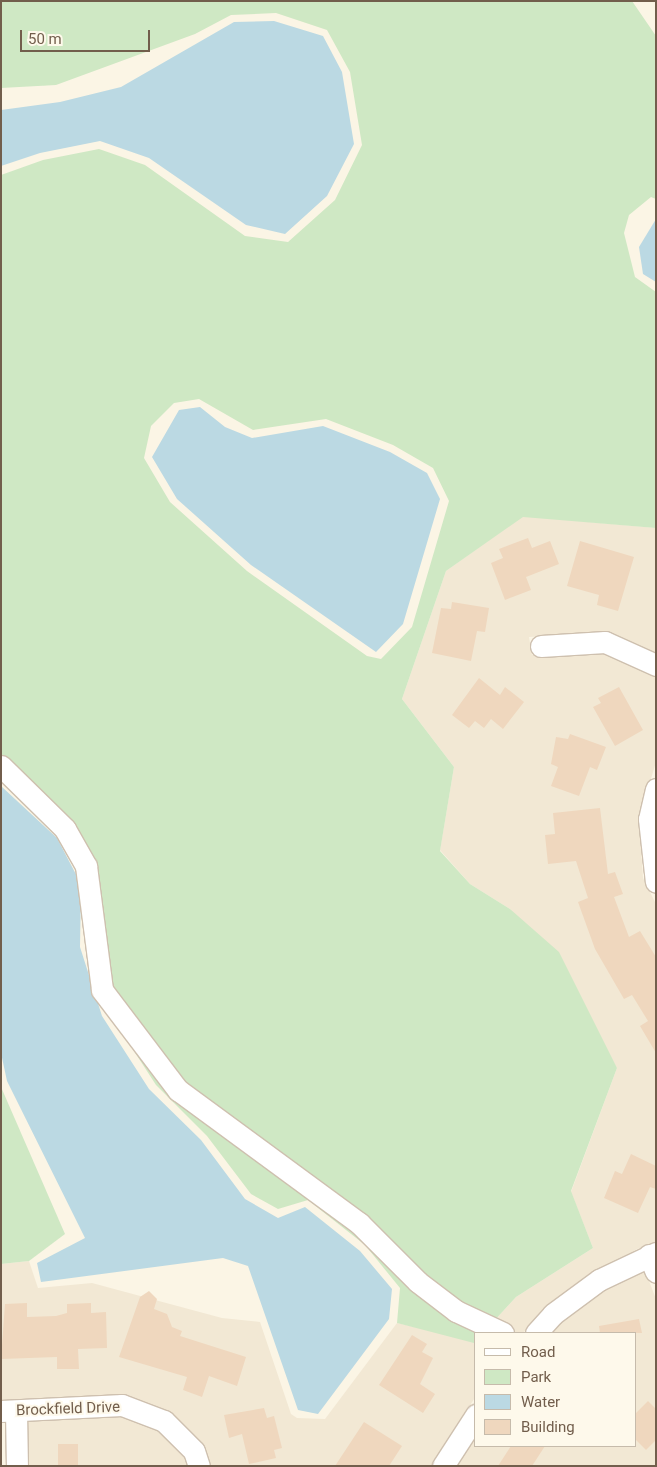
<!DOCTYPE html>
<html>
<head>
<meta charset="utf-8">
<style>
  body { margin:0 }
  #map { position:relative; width:657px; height:1467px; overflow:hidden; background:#fbf5e5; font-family:Roboto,sans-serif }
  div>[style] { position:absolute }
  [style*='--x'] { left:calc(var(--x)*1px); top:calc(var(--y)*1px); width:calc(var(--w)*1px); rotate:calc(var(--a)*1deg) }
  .residential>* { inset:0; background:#f2e8d4 }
  .green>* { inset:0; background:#cfe8c4 }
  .water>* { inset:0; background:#bbd9e3 }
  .building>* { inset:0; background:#efd7be; transform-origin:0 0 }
  .roads { filter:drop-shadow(1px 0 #cec0af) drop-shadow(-1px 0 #cec0af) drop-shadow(0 1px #cec0af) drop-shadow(0 -1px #cec0af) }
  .minor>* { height:21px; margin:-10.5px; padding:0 10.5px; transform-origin:10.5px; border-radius:10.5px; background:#fff }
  span { translate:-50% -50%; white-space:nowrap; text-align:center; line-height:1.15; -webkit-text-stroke:4px #fef9eb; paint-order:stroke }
  .street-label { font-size:15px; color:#725e4c }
  .frame { position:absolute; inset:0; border:2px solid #725e4c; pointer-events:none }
  .legend { position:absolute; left:474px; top:1332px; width:162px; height:115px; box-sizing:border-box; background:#fef9eb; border:1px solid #c6bbab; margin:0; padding:6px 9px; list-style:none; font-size:15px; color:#725e4c }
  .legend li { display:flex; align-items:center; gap:10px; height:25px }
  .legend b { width:25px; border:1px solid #c6bbab }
  .scale { position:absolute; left:20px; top:30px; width:130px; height:22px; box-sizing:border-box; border:2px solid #725e4c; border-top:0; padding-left:6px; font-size:15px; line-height:18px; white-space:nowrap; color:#725e4c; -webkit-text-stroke:4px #fef9eb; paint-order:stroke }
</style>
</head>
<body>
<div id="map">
  <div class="residential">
    <div style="clip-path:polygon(523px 516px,656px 528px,656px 655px,603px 633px,529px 637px,532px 655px,604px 651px,656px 675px,656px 762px,639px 819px,643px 878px,656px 904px,656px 1243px,637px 1249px,546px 1307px,523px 1333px,483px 1333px,516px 1297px,593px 1248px,571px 1192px,617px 1068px,510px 909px,470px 884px,440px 850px,454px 767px,402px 699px,446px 571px)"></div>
    <div style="clip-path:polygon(29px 1261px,38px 1288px,92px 1283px,222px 1318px,260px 1322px,291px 1414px,297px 1418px,325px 1419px,397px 1323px,476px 1341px,476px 1396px,431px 1466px,209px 1466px,171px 1415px,1px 1402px,1px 1264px)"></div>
    <div style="clip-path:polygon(644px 1268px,656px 1299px,656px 1466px,455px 1466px,476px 1433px,476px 1446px,636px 1446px,636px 1333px,549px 1333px,605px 1287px)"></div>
    <div style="clip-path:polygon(122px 1414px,159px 1429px,185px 1455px,189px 1466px,27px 1466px,26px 1420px)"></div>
  </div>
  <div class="green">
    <div style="clip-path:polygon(evenodd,1px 1px,632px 1px,656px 36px,656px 199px,651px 197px,629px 215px,624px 233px,635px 277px,656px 292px,656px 528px,523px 517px,446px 571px,402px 699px,454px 767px,440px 851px,470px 884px,510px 909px,559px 952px,617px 1068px,571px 1191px,593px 1248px,516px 1297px,483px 1333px,476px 1333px,474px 1343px,397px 1323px,400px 1288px,365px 1245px,308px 1200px,278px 1209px,251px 1194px,207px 1136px,156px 1085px,110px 1014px,89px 884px,63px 833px,1px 777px,1px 175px,43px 160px,99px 149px,145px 165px,245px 236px,288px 242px,335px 200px,362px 145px,350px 72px,327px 30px,276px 13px,231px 15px,195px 34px,56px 85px,1px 88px,1px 1px,199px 399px,253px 430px,326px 419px,393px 445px,433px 468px,449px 501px,412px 627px,381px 659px,367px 656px,247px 571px,170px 502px,144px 458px,151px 426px,174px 403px,199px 399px)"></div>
    <div style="clip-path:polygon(1px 1087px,65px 1234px,29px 1261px,1px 1264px)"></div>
  </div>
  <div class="water">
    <div style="clip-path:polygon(274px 21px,323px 36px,342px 72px,354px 144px,327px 196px,285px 234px,246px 225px,149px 158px,100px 141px,40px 153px,1px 166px,1px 110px,60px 102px,121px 87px,234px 22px)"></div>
    <div style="clip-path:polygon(656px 219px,656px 282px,643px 274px,639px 247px)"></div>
    <div style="clip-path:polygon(200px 407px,225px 427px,252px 438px,323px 426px,390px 452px,427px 473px,440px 499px,403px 624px,376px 652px,251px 565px,177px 499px,152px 457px,179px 410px)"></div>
    <div style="clip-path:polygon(1px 786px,57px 838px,81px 884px,80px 947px,102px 1016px,149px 1089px,201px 1140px,245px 1199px,278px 1218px,305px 1207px,360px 1251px,392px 1289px,389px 1319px,318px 1414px,298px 1410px,248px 1266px,223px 1258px,41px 1282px,37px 1263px,85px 1238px,7px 1081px,1px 1053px)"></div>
  </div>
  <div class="building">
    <div style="clip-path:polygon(528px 538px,532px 548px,550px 541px,559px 564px,526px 577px,531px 590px,505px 600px,491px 563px,503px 558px,499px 549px)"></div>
    <div style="clip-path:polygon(580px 541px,634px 557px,618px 611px,597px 605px,599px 595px,567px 586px)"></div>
    <div style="clip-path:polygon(452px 602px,489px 608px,485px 632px,477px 631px,471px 661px,432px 653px,441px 608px,451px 609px)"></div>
    <div style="clip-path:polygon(479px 678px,500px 695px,505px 687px,524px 702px,503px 729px,491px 719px,484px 728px,475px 721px,469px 728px,452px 715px)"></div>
    <div style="clip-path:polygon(619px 687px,643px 730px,615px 746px,593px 707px,601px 703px,598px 698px)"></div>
    <div style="clip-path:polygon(570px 734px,606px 747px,597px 770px,590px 767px,579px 796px,551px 786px,558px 767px,551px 764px,556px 737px,568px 739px)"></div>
    <div style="clip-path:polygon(600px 808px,608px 874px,615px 872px,623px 894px,614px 897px,629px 937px,640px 931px,656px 957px,656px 1053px,640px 1026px,648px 1021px,632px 995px,624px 999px,595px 949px,578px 902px,588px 898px,576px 861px,548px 864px,545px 835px,555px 834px,553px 813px)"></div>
    <div style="clip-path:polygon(631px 1154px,656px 1166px,656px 1189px,650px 1187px,638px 1213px,604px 1198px,615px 1171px,622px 1174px)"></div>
    <div style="clip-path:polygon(149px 1291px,157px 1299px,154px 1309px,167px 1314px,172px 1327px,182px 1331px,180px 1336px,246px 1357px,237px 1386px,209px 1376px,202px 1397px,183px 1390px,187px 1377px,119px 1357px,140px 1297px)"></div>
    <div style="clip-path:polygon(27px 1303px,27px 1317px,56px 1316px,67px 1313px,67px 1304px,91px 1303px,91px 1313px,106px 1312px,107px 1348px,78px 1349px,79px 1369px,57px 1369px,57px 1357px,1px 1359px,5px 1304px)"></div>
    <div style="clip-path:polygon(639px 1319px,642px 1333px,600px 1333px,599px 1326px)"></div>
    <div style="clip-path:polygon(412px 1335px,427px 1344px,422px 1352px,433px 1358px,420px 1384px,435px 1394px,423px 1413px,379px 1385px)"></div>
    <div style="clip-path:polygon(648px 1401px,656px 1409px,656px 1440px,646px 1450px,636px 1440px,636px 1413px)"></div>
    <div style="clip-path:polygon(264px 1408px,267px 1418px,274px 1416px,282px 1448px,274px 1450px,276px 1458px,249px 1464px,242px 1434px,229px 1438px,224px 1415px)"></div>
    <div style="clip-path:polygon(364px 1422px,402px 1446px,389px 1466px,335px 1466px)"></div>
    <div style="left:78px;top:1444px;width:22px;height:20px;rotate:90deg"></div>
    <div style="clip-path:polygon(511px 1446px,545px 1446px,532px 1466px,498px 1466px)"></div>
  </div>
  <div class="roads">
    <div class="minor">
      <div style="--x:541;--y:646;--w:64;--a:-3.6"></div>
      <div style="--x:605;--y:642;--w:56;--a:24.3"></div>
      <div style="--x:1;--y:766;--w:90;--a:44.5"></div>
      <div style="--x:65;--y:829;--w:43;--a:60.4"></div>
      <div style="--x:86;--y:866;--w:125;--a:82.6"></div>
      <div style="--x:102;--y:990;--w:126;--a:52.8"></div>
      <div style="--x:178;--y:1090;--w:225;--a:36.3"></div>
      <div style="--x:359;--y:1223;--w:83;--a:45"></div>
      <div style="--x:418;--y:1282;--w:48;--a:37.3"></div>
      <div style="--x:456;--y:1311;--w:52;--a:25.1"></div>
      <div style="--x:656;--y:789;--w:31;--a:103"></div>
      <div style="--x:649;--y:819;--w:63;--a:83.7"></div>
      <div style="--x:649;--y:1255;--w:18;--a:68"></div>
      <div style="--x:536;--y:1333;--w:25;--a:-48"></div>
      <div style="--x:553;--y:1314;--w:57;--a:-36.5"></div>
      <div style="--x:599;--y:1280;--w:63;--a:-25.3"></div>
      <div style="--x:1;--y:1411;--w:121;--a:-2.8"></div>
      <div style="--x:122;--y:1405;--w:45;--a:20.9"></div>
      <div style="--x:164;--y:1421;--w:42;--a:45"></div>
      <div style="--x:194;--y:1451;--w:16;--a:72"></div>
      <div style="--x:16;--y:1411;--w:55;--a:89"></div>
      <div style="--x:443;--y:1466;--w:61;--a:-57.1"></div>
    </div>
  </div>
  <div class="street-label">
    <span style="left:68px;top:1409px;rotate:-2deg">Brockfield Drive</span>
  </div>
  <div class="frame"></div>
  <ul class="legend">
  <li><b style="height:6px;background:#fff"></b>Road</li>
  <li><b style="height:14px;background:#cfe8c4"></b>Park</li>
  <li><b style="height:14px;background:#bbd9e3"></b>Water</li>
  <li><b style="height:14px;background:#efd7be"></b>Building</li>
  </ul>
  <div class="scale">50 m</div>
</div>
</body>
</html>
